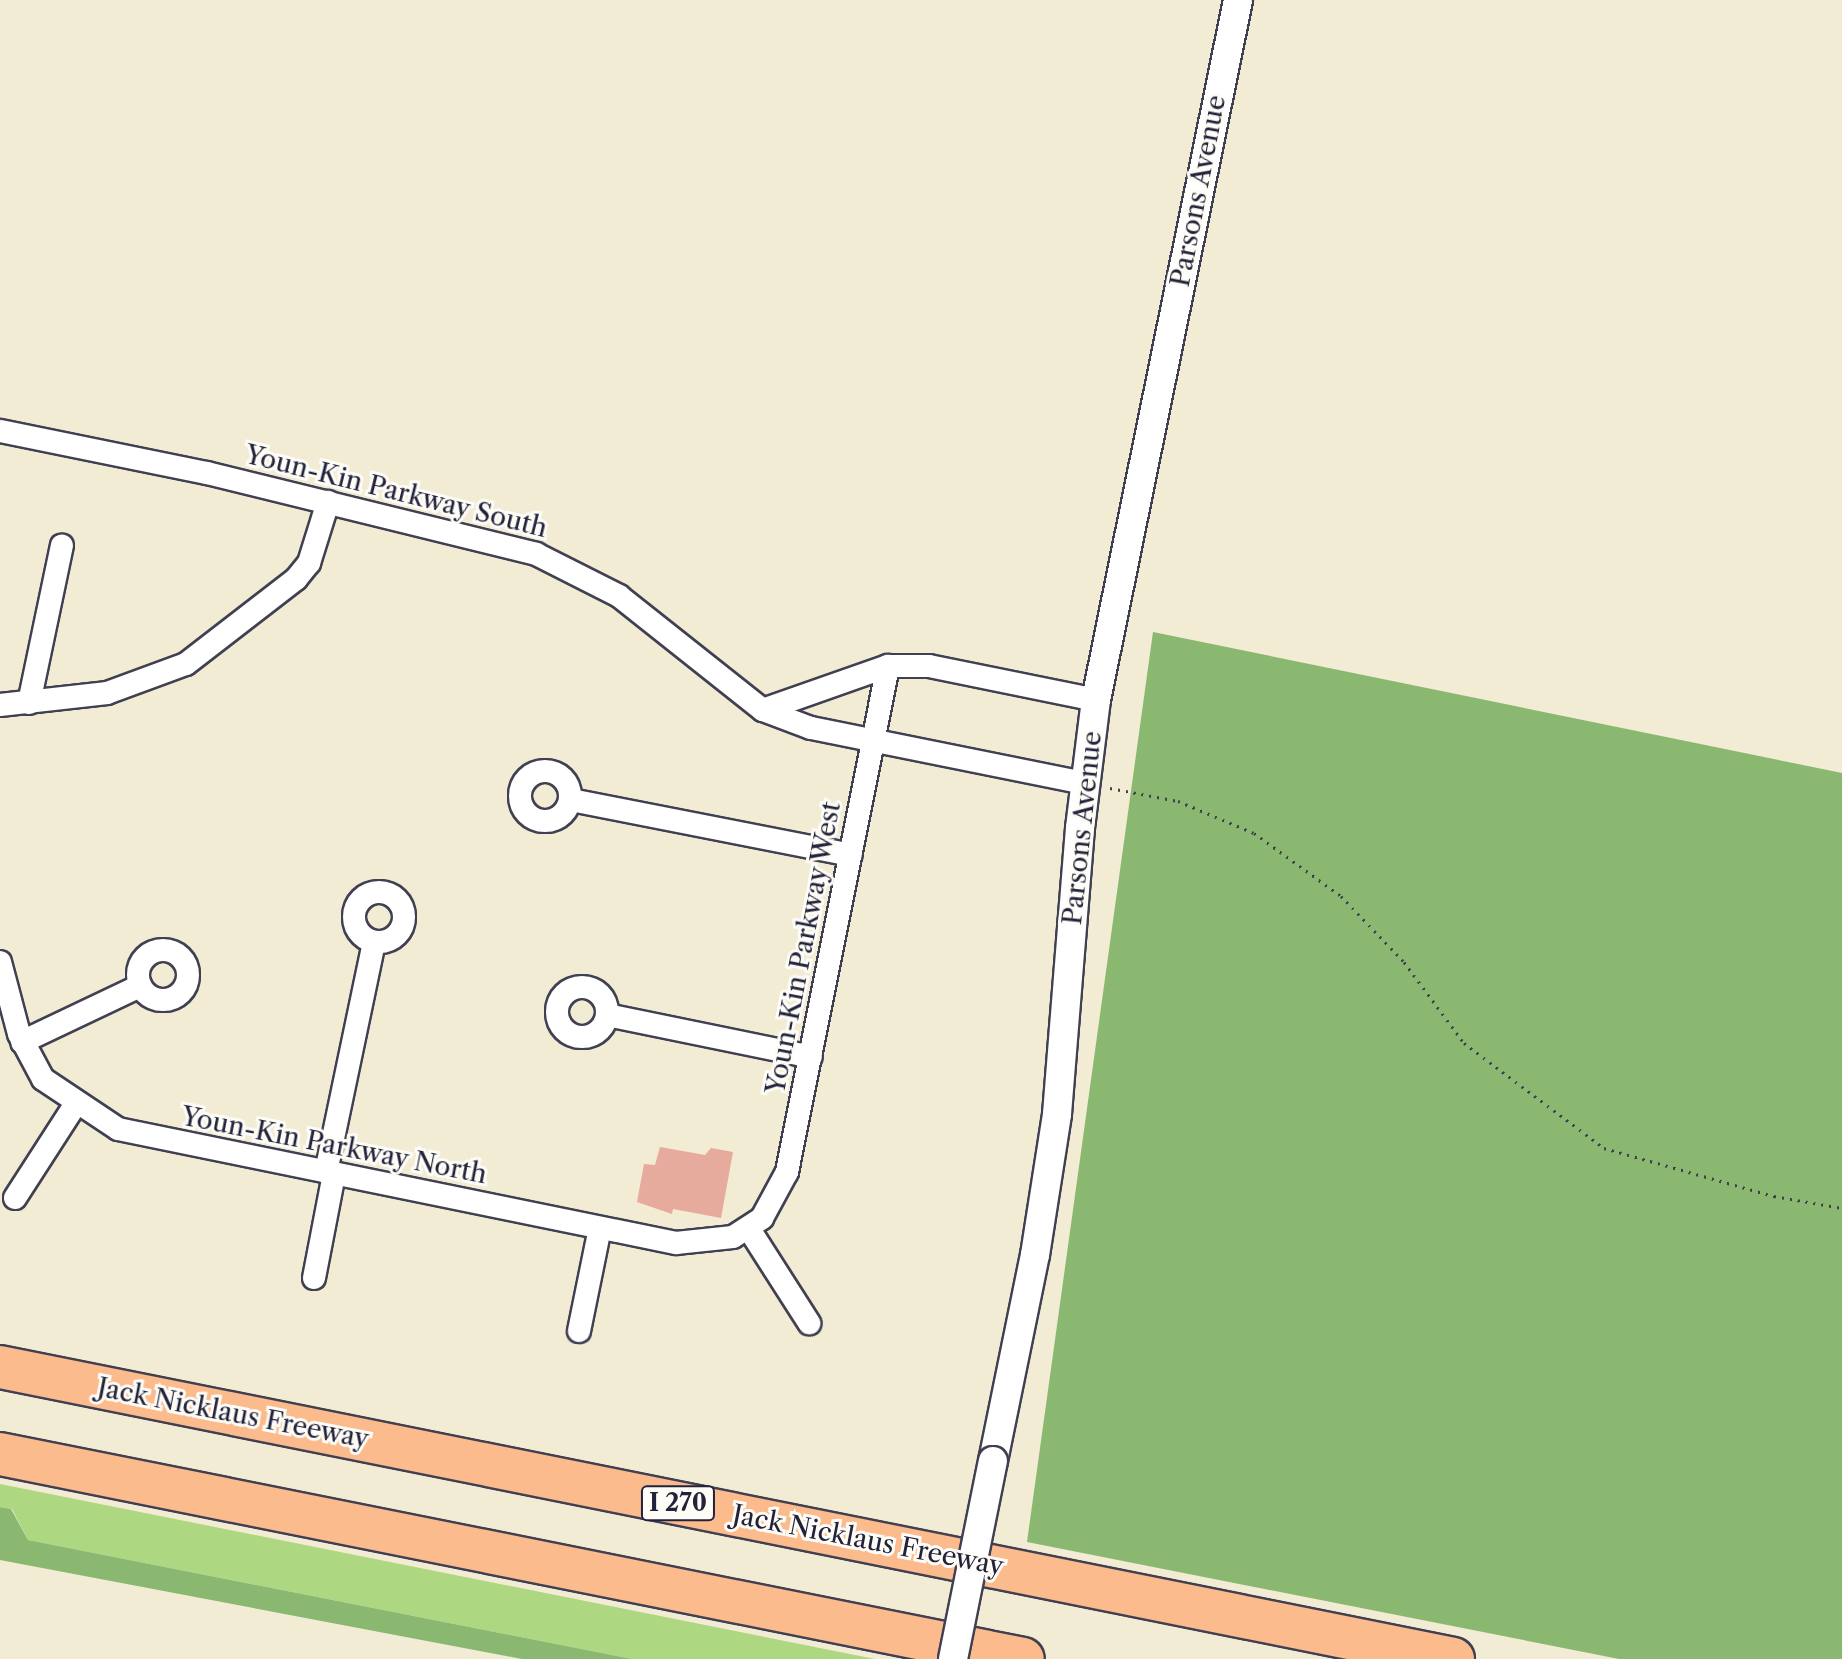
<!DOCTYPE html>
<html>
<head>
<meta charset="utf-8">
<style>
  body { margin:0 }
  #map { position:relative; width:1842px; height:1659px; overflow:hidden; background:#f2ecd5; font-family:"Libre Caslon Text",serif }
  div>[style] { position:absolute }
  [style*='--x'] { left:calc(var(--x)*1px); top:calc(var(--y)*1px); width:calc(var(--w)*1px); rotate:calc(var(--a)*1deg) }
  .green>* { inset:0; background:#aed782 }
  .forest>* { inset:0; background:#8ab870 }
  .building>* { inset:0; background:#e6ab9c }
  .path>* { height:3px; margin-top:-1.5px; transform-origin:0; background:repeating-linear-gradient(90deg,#414052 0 2px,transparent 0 8px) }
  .roads { filter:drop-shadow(2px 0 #414052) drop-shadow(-2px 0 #414052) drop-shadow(0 2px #414052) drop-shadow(0 -2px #414052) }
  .minor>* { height:22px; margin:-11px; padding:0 11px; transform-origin:11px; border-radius:11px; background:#fff }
  .minor>.ring { margin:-11px; padding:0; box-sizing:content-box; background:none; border:22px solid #fff; border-radius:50% }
  .tertiary>* { height:28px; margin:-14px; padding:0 14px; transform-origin:14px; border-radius:14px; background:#fff }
  .motorway>* { height:42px; margin:-21px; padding:0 21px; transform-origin:21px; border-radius:21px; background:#fbbb8c }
  .bridges { filter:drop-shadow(2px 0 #414052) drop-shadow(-2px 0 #414052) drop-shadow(0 2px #414052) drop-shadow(0 -2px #414052) }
  .tertiary-bridge>* { height:28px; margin:-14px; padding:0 14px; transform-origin:14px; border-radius:14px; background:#fff }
  span { translate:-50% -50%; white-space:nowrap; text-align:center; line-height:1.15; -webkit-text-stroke:6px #fdfcf7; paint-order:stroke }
  .shield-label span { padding:2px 6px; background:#fdfcf7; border:2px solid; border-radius:6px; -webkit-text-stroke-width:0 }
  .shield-label { font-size:24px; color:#22223b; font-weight:700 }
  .street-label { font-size:26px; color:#22223b }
</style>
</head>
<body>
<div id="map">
  <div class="green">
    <div style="clip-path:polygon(0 1484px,875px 1659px,632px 1659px,28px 1540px,12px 1509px,0 1507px)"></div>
  </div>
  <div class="forest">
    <div style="clip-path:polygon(1153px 632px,1842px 773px,1842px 1659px,1619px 1659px,1027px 1542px)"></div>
    <div style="clip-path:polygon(0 1507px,11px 1509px,28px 1540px,632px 1659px,522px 1659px,0 1560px)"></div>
  </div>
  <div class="building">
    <div style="clip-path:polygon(660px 1147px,705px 1155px,711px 1148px,733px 1152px,721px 1218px,673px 1209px,672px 1214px,637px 1202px,644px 1164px,655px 1165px)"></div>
  </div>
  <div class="path">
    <div style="--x:1110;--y:788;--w:69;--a:10.8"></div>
    <div style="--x:1178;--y:801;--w:82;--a:22.8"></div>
    <div style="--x:1254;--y:833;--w:107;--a:35.9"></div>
    <div style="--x:1341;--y:896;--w:91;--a:46.3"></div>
    <div style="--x:1404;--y:962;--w:101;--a:53.5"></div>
    <div style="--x:1464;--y:1043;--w:175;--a:36.9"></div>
    <div style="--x:1604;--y:1148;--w:177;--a:15.8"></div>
    <div style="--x:1774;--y:1196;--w:69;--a:10"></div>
  </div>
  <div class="roads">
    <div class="minor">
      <div style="--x:0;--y:431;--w:211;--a:11.5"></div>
      <div style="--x:207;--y:473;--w:339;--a:13.8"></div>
      <div style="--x:536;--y:554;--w:93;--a:26.8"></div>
      <div style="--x:619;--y:596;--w:184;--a:38.4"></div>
      <div style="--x:763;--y:710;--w:51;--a:20.6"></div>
      <div style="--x:811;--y:728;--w:279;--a:11.4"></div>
      <div style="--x:29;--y:703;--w:161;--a:-78.2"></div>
      <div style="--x:0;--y:705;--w:108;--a:-6.4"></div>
      <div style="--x:107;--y:693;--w:84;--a:-20.2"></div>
      <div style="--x:186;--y:664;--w:139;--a:-37.7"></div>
      <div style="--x:296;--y:579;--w:21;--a:-51"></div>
      <div style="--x:309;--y:563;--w:64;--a:-72.7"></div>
      <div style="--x:763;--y:710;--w:133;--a:-19.4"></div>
      <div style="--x:888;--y:666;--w:41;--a:0"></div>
      <div style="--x:929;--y:666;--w:170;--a:11.5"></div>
      <div class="ring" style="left:520px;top:771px;width:28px;height:28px"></div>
      <div style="--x:571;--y:800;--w:285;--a:11.1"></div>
      <div class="ring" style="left:354px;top:892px;width:28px;height:28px"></div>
      <div class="ring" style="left:138px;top:950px;width:28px;height:28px"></div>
      <div style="--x:0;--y:962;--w:74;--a:75.2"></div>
      <div style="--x:19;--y:1034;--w:51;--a:61.9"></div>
      <div style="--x:43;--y:1079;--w:90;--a:33.7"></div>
      <div style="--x:118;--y:1129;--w:570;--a:11.55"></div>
      <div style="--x:676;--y:1243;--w:57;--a:-6"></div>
      <div style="--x:733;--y:1237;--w:35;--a:-33"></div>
      <div style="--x:762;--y:1218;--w:52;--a:-61.5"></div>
      <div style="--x:787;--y:1172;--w:516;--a:-78.71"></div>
      <div class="ring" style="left:557px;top:987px;width:28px;height:28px"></div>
      <div style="--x:607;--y:1015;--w:208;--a:11.6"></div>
      <div style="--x:22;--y:1042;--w:131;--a:-25.4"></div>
      <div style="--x:326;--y:1172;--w:235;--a:-78.2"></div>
      <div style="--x:15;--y:1198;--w:111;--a:-57.2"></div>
      <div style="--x:749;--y:1229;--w:112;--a:57.4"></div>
      <div style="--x:314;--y:1278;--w:106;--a:-79.1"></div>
      <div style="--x:579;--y:1331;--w:105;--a:-78.5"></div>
    </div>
    <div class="tertiary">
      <div style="--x:993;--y:1461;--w:210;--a:-78.5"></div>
      <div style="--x:1035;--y:1255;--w:143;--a:-81.1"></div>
      <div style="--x:1057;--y:1114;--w:287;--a:-85.4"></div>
      <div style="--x:1080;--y:828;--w:129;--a:-82.9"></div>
      <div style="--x:1096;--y:700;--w:714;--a:-78.53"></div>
    </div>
    <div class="motorway">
      <div style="--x:0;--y:1367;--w:1482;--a:11.36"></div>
      <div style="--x:0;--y:1454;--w:1043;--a:11.33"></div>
    </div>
  </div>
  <div class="bridges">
    <div class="tertiary-bridge">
      <div style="--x:953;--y:1659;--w:202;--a:-78.6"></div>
    </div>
  </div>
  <div class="shield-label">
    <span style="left:678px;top:1503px">I 270</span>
  </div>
  <div class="street-label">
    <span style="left:1199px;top:191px;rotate:-79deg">Parsons Avenue</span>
    <span style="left:396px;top:492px;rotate:14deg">Youn-Kin Parkway South</span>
    <span style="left:1083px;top:828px;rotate:-84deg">Parsons Avenue</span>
    <span style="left:804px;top:948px;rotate:-79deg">Youn-Kin Parkway West</span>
    <span style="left:334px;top:1146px;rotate:11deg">Youn-Kin Parkway North</span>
    <span style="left:233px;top:1414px;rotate:11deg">Jack Nicklaus Freeway</span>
    <span style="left:868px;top:1541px;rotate:11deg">Jack Nicklaus Freeway</span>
  </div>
</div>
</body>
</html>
